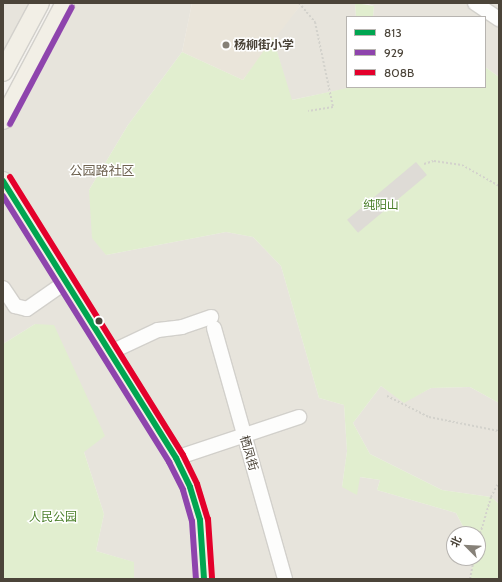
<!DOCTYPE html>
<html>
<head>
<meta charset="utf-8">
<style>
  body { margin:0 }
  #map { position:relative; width:502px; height:582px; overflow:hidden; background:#f4f2ee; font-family:Cabin,"Noto Sans SC",sans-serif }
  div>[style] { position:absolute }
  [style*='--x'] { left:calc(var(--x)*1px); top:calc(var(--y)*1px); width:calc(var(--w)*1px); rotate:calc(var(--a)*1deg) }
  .residential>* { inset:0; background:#e7e4dc }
  .education>* { inset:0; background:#eae5da }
  .green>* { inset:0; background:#e1eecf }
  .building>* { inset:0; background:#dedbd6; transform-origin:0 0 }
  .path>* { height:2px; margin-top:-1px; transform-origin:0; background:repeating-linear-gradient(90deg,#d3d2cc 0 2px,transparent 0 4px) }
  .roads { filter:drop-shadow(1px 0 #d2d0cb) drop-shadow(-1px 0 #d2d0cb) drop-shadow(0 1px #d2d0cb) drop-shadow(0 -1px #d2d0cb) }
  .minor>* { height:14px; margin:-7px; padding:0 7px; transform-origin:7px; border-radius:7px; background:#fdfdfc }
  .major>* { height:18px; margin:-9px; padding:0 9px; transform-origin:9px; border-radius:9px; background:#f2efe6 }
  .bus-1>* { height:6px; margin:-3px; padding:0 3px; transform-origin:3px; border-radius:3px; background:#00a651 }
  .bus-2>* { height:6px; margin:-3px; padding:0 3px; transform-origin:3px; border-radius:3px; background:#8e44ad }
  .bus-3>* { height:6px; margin:-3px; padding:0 3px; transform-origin:3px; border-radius:3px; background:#e4002b }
  .dots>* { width:11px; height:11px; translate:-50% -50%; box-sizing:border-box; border:2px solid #fff; border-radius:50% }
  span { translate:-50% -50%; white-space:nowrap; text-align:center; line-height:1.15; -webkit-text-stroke:3px #fff; paint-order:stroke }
  .poi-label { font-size:12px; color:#4b4439; font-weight:700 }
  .left { translate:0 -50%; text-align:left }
  .park-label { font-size:12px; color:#4a7f2a }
  .street-label { font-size:12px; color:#4b4439 }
  .neighbourhood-label { font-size:13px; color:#6e6250 }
  .frame { position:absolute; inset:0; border:4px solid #4b4439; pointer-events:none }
  .legend { position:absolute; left:346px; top:16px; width:140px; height:72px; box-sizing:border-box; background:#fff; border:1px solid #b7b4b0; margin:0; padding:5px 7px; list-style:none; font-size:12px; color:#4b4439 }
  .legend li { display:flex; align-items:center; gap:8px; height:20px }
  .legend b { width:20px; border:1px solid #b7b4b0 }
  .north { position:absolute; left:446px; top:526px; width:40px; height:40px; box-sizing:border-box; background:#fff; border:1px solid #b7b4b0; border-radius:50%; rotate:294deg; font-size:11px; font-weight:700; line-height:16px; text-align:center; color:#4b4439 }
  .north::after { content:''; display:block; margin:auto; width:14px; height:18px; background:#868178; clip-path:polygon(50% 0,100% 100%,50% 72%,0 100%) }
</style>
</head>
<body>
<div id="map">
  <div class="residential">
    <div style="clip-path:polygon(3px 3px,40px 3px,3px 72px)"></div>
    <div style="clip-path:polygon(65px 3px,192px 3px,182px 52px,128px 125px,89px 190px,106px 255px,226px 232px,253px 237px,281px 266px,319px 398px,344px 405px,347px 451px,342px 487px,359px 477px,380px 480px,377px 490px,456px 513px,467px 534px,454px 534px,454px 558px,474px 558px,470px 579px,134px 579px,133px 562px,96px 551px,104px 514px,84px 452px,35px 324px,3px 344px,3px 120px)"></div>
    <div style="clip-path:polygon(299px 3px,355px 3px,356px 17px,347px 17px,347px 87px,350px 88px,291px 100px,273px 38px,300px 6px)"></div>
    <div style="clip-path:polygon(366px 3px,499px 3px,499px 77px,485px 67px,485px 17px,373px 17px,374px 6px)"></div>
    <div style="clip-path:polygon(381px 386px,404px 402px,431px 388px,470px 387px,499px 403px,499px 504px,491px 497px,442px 490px,370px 454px,353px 423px)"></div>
  </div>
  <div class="education">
    <div style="clip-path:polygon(192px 3px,299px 3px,300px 6px,243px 80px,182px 52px)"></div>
  </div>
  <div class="green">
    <div style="clip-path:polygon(355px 3px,374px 6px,373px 17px,356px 17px)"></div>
    <div style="clip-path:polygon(273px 38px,292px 100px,352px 87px,485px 87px,485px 67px,499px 77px,499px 403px,470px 387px,431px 388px,404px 403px,381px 386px,353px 423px,370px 454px,442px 490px,491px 497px,499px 504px,499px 579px,470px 579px,474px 558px,478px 558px,478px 534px,467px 534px,456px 513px,377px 490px,380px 480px,360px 477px,357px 495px,342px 487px,347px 451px,344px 405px,319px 398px,281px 266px,253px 237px,226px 232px,106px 255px,92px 238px,89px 190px,128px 125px,182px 52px,243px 80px)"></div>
    <div style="clip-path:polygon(35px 324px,54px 325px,105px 436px,84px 452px,104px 514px,96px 551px,134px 562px,134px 579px,3px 579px,3px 344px)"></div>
  </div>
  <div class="building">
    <div style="left:416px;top:162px;width:17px;height:90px;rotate:50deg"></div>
  </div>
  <div class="path">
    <div style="--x:299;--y:3;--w:25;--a:50"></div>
    <div style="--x:315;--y:22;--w:87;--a:78"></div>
    <div style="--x:333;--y:107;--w:25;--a:171"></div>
    <div style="--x:424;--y:164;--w:10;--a:-17"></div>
    <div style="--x:434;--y:161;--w:28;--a:8"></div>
    <div style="--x:462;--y:165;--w:43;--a:29.6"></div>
    <div style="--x:387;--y:396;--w:47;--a:26.6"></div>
    <div style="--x:429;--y:417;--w:71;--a:11.3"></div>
    <div style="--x:478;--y:541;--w:46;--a:-73.5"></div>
    <div style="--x:491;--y:497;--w:17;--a:-62"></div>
    <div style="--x:470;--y:579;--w:21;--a:-79"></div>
  </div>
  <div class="roads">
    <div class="minor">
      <div style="--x:475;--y:3;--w:29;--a:34"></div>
      <div style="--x:3;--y:288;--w:22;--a:56"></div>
      <div style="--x:15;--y:306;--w:12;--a:14"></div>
      <div style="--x:27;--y:309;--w:49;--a:-35"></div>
      <div style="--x:214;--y:328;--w:261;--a:74.2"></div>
      <div style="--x:111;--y:352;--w:52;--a:-25.1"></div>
      <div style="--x:158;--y:330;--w:24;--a:-7"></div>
      <div style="--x:182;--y:327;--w:31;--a:-19"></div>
      <div style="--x:176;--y:458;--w:130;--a:-18.4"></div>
    </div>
    <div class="major">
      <div style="--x:3;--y:72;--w:78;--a:-61.8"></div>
      <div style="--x:3;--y:120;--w:132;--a:-62.1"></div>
      <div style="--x:3;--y:181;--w:327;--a:58"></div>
      <div style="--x:176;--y:458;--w:32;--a:64"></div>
      <div style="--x:190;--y:487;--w:34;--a:73"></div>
      <div style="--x:200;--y:520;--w:59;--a:86.1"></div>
    </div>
  </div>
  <div class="bus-1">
    <div style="--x:3;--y:181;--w:327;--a:58"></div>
    <div style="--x:176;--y:458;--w:32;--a:64"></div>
    <div style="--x:190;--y:487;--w:34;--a:73"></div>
    <div style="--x:200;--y:520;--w:59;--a:86.1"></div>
  </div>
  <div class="bus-2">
    <div style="--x:10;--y:124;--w:132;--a:-62.1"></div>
    <div style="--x:3;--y:196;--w:314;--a:58"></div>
    <div style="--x:169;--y:462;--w:31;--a:63"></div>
    <div style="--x:183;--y:490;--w:32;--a:74"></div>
    <div style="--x:192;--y:521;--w:58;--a:86.1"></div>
  </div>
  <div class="bus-3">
    <div style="--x:10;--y:177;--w:327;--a:58.1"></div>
    <div style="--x:183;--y:455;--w:32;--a:64"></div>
    <div style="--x:197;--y:484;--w:37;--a:73"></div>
    <div style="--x:208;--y:519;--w:59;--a:86.1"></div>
  </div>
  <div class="dots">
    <div style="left:226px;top:45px;background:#868178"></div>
    <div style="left:99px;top:321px;background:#4b4439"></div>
  </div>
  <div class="poi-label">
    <span class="left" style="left:234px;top:45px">杨柳街小学</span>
  </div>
  <div class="park-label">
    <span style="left:381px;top:205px">纯阳山</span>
    <span style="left:53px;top:517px">人民公园</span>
  </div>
  <div class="street-label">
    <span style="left:249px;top:453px;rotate:74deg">栖凤街</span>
  </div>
  <div class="neighbourhood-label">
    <span style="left:102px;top:170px">公园路社区</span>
  </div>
  <div class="frame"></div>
  <ul class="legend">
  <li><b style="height:5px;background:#00a651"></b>813</li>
  <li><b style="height:5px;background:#8e44ad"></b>929</li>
  <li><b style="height:5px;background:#e4002b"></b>808B</li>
  </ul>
  <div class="north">北</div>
</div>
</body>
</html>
